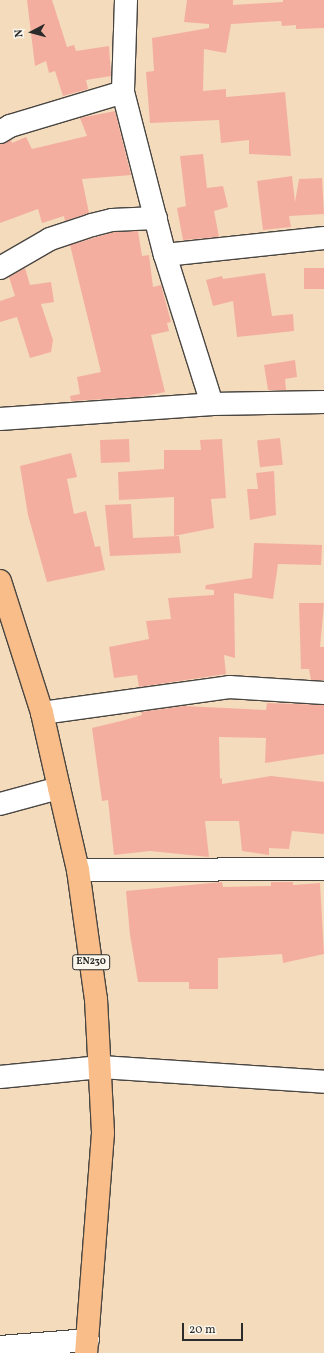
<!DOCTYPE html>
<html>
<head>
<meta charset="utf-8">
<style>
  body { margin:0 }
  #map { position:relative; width:324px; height:1353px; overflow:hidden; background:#f3dbbc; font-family:Vollkorn,serif }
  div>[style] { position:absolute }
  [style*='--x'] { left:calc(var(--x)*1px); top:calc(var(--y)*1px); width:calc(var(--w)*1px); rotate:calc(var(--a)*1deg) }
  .building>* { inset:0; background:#f4aea0; transform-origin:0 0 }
  .roads { filter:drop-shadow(1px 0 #494541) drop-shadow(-1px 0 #494541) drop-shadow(0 1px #494541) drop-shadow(0 -1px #494541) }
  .minor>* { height:22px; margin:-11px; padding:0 11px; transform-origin:11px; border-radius:11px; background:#fff }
  .major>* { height:22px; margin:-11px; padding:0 11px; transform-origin:11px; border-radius:11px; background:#f8bd89 }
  span { translate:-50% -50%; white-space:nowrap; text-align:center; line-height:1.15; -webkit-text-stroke:3.5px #fbf7ec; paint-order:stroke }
  .shield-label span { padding:1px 3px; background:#fbf7ec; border:1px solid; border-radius:3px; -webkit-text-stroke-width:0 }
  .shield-label { font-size:10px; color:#2b2b2b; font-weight:700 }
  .north { position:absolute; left:12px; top:12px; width:40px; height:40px; -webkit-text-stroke:3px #fbf7ec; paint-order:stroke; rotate:264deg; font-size:11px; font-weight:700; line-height:16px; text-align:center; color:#2b2b2b }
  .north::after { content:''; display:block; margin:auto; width:14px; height:18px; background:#2b2b2b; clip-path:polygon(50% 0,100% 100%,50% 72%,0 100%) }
  .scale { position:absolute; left:182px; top:1323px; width:61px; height:18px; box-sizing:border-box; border:2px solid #2b2b2b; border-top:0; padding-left:5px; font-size:12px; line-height:14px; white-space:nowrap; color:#2b2b2b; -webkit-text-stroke:3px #fbf7ec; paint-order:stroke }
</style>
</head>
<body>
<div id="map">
  <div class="building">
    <div style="clip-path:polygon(27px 0,52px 0,67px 47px,74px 45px,76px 51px,109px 46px,111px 76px,86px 80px,88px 89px,63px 96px,55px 71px,49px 73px,46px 61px,35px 66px)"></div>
    <div style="clip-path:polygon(187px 0,233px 0,233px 5px,283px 2px,283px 0,324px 0,324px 28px,296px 29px,296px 25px,282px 26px,281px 21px,231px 24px,226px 53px,204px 49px,203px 91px,226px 89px,226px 97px,285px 92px,291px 156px,249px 154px,249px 140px,221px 143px,219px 120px,150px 123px,146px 72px,154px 71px,152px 38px,209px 28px,209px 24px,184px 22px)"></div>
    <div style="clip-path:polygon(115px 111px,131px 175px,82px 179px,89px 213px,65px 221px,64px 216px,42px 223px,38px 209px,0 223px,0 144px,11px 140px,12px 143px,26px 137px,32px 149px,87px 136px,80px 118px)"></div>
    <div style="clip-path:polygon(203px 154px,207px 188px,223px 186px,228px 207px,214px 211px,219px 237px,183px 240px,177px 208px,186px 206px,180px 156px)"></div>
    <div style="clip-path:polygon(292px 176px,295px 202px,299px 179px,322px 178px,324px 214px,289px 216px,291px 227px,263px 230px,257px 181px)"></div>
    <div style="clip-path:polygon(138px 231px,142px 256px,149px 255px,153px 287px,161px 285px,171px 322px,167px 323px,169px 331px,151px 335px,165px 392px,140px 397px,71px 401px,70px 396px,80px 394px,77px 377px,101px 372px,70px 245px,114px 232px)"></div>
    <div style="clip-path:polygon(25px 268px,30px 285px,51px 282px,54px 302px,41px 304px,53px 340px,51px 352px,30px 358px,17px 317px,0 322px,0 301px,15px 296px,9px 277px)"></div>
    <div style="left:324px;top:268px;width:21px;height:20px;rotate:90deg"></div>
    <div style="clip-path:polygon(265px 273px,272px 316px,293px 314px,294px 331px,237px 337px,233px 301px,213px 306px,206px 280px,222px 276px,223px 279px)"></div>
    <div style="clip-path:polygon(295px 360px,297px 377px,285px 379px,286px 390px,268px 390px,264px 365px)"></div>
    <div style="left:280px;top:438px;width:27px;height:23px;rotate:84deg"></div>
    <div style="left:129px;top:439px;width:23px;height:29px;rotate:88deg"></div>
    <div style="clip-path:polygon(222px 439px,226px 498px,211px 499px,214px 528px,174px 536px,174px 497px,119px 500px,118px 472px,164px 469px,164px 450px,201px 450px,200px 440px)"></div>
    <div style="clip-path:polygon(71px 453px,77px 477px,67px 479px,74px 514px,86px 511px,95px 547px,100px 546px,105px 570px,47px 582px,28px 515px,20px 466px)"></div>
    <div style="clip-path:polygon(274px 471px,276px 515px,250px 520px,247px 489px,258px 489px,256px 473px)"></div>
    <div style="clip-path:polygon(131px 504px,133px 538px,179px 536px,181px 553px,110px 556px,105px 505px)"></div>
    <div style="clip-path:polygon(254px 543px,322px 545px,321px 565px,278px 564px,273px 599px,234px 593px,235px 658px,224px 655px,226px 674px,139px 687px,137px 675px,114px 678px,109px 647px,149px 639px,146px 621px,171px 619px,168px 598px,214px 595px,214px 590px,205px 589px,206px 585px,252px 578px)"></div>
    <div style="clip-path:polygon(299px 603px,324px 603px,320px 647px,324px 647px,324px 680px,311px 680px,309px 669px,301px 669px)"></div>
    <div style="clip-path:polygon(267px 703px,324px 705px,324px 754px,265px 763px,266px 738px,219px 737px,220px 779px,222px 778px,222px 784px,271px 776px,324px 782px,324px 834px,292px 831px,289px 849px,269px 848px,269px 855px,242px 851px,239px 821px,205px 821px,209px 857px,150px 851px,114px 855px,108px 800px,102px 801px,92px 728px,125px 720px,142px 715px,141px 712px,184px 706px,266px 710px)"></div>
    <div style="clip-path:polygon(222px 882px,223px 887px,271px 886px,271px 882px,293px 882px,293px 885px,320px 883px,324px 954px,283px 963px,282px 954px,218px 958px,218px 989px,189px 989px,189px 982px,138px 982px,130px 935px,126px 891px)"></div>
  </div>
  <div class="roads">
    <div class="minor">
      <div style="--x:126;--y:0;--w:92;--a:91.9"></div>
      <div style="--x:123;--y:92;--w:168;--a:75.6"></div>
      <div style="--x:165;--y:255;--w:156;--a:72.5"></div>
      <div style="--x:0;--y:132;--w:12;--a:-31"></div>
      <div style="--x:10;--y:126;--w:118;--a:-16.7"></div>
      <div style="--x:165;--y:255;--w:160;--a:-6.1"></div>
      <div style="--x:0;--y:268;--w:58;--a:-30.1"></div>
      <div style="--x:50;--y:239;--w:44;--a:-18.4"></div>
      <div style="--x:92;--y:225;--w:21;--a:-14"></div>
      <div style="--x:112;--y:220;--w:44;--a:-2.6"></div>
      <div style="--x:0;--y:419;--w:213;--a:-4"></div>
      <div style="--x:212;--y:404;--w:112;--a:-1"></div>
      <div style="--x:42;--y:713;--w:189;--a:-7.9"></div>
      <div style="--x:229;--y:687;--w:95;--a:3.6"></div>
      <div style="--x:0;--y:804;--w:61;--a:-15.2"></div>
      <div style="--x:78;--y:870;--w:246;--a:-0.2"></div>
      <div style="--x:0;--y:1077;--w:101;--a:-5.7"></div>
      <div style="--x:101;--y:1067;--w:224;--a:3.8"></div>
      <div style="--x:0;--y:1347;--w:88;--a:-4.5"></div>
    </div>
    <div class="major">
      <div style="--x:0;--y:581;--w:139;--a:72.3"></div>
      <div style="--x:42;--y:713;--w:77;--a:77.2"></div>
      <div style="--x:59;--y:788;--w:84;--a:77"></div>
      <div style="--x:78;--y:870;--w:130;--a:82.1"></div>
      <div style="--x:96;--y:999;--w:134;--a:87"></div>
      <div style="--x:103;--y:1133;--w:221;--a:94.4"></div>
    </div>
  </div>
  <div class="shield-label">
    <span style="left:91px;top:962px">EN230</span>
  </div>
  <div class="north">N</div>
  <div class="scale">20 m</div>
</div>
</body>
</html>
